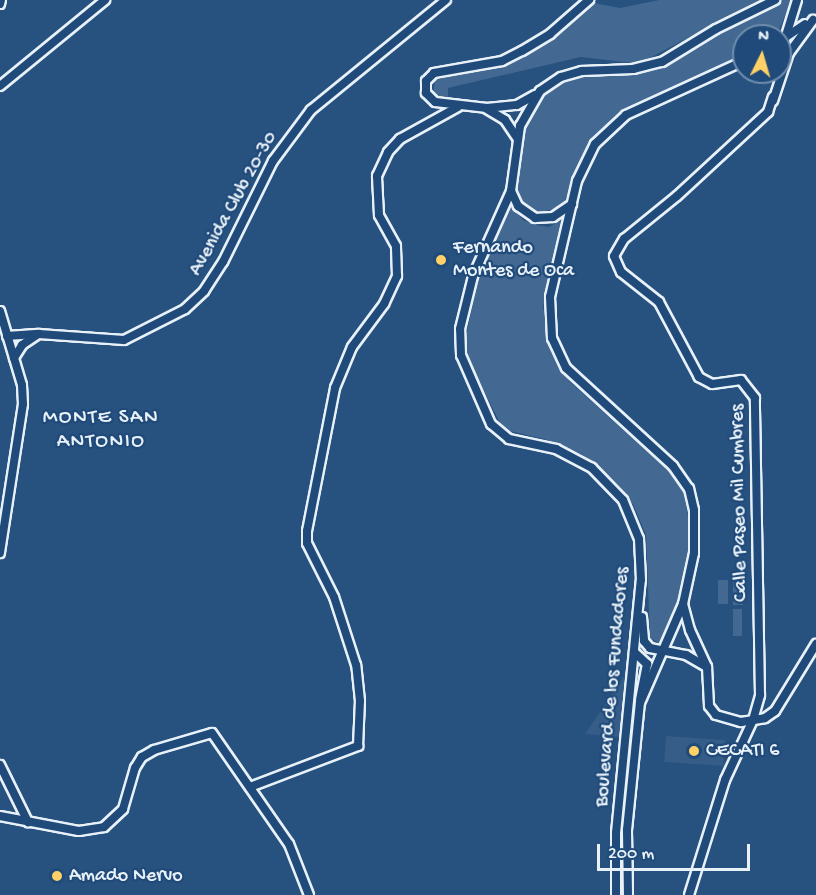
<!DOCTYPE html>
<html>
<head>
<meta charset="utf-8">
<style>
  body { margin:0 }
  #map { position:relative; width:816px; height:895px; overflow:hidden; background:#27517f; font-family:"Gochi Hand",sans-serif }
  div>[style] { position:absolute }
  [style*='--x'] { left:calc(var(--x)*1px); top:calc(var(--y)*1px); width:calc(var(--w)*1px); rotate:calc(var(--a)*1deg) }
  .built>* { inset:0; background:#355d88; transform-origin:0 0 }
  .green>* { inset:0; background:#436891; transform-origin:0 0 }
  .roads { filter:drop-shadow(2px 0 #e8f1f8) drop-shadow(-2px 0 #e8f1f8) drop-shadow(0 2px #e8f1f8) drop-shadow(0 -2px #e8f1f8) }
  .secondary>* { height:8px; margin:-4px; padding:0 4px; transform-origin:4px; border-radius:4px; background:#1f4a7a }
  .primary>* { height:8px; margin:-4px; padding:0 4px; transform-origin:4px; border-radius:4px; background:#1f4a7a }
  .dots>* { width:16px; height:16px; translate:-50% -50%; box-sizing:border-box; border:3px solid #1f4a7a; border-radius:50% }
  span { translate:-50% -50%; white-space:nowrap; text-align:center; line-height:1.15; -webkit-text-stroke:4.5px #1f4a7a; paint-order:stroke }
  .street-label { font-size:20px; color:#e8f1f8 }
  .poi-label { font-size:20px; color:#e8f1f8 }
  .left { translate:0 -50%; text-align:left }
  .neighbourhood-label { font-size:21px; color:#e8f1f8; letter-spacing:1.5px }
  .north { position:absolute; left:732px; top:24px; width:60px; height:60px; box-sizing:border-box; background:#1f4a7a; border:2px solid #6f8dac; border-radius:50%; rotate:5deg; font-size:16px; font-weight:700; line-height:24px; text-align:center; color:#e8f1f8 }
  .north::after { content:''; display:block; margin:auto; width:21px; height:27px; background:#ffd166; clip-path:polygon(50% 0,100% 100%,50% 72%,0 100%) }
  .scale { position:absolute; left:597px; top:844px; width:153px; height:27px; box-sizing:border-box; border:3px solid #e8f1f8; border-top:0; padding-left:8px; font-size:18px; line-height:21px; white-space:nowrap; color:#e8f1f8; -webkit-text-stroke:4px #1f4a7a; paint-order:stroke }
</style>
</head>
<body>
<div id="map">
  <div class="built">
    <div style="clip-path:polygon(625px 675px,620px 737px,585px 734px)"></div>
    <div style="left:666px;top:736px;width:59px;height:26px;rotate:4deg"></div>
  </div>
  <div class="green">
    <div style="clip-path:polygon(659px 0,759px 0,648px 59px,632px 63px,581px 57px,448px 88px,448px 99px,433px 94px,435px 80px,525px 56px,594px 3px,620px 8px)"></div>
    <div style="clip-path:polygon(781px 0,792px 0,776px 36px,744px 36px,744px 58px,631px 110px,594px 136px,562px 207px,537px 213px,521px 202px,516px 186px,525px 129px,540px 100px,552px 87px,582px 77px,662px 66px)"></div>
    <div style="clip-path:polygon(511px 206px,523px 220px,536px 225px,549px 227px,562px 220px,543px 307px,551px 352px,570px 382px,672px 474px,683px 489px,691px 532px,688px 559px,677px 603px,659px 643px,650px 638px,646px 535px,633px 504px,604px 472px,581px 454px,544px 439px,510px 431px,500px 423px,469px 361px,465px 341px,478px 279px)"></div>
    <div style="left:718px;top:580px;width:10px;height:24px"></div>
    <div style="left:733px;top:580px;width:10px;height:25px"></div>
    <div style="left:733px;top:609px;width:9px;height:27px"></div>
  </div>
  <div class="roads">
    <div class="secondary">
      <div style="--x:0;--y:4;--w:4;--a:-76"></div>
      <div style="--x:780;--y:62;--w:24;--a:-78"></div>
      <div style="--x:0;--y:86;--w:136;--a:-39.3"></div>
      <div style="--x:487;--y:108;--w:52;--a:-173.4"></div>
      <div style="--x:435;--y:102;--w:13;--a:-135"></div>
      <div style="--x:426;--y:93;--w:12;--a:-90"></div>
      <div style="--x:426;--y:81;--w:11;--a:-45"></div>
      <div style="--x:434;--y:73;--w:69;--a:-10"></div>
      <div style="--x:502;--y:61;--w:22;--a:-27"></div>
      <div style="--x:522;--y:51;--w:33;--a:-31"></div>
      <div style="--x:550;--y:34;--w:52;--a:-41.1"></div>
      <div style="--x:0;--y:311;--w:77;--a:73.4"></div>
      <div style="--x:22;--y:385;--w:19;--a:87"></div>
      <div style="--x:23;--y:404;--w:151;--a:98.8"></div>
      <div style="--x:7;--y:336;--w:32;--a:-4"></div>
      <div style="--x:39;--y:334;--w:85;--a:4"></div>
      <div style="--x:124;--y:340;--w:68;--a:-26.9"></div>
      <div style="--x:185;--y:309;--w:26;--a:-43"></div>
      <div style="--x:204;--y:291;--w:35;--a:-57"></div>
      <div style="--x:223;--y:262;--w:113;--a:-63.7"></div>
      <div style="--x:273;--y:161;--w:64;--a:-53.3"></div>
      <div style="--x:311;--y:110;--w:174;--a:-39.2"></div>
      <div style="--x:14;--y:358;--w:15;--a:-58"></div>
      <div style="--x:22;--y:345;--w:18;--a:-34"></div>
      <div style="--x:707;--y:667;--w:39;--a:87"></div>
      <div style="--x:709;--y:706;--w:11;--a:52"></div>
      <div style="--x:716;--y:715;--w:26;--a:16"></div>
      <div style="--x:741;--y:722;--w:24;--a:-9"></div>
      <div style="--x:765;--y:718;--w:12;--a:-35"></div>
      <div style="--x:775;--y:711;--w:79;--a:-58.5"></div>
      <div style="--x:0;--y:765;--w:64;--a:63.8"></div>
      <div style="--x:250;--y:787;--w:116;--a:-20.8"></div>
      <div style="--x:358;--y:746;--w:45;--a:-87.5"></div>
      <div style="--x:360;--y:701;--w:36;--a:-96"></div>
      <div style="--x:356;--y:665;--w:71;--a:-107.9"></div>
      <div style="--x:334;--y:597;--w:60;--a:-116.6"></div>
      <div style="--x:307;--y:543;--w:12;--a:-90"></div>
      <div style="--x:307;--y:531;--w:146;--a:-78.9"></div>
      <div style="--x:335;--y:388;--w:44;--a:-67.5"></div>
      <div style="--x:352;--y:347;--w:54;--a:-53.3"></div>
      <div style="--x:384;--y:304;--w:31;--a:-65"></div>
      <div style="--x:397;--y:276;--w:30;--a:-92"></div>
      <div style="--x:396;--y:246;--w:35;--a:-119"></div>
      <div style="--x:379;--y:215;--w:39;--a:-93"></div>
      <div style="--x:377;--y:176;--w:26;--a:-65"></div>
      <div style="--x:388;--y:152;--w:18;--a:-47"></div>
      <div style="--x:400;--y:139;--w:66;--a:-28.9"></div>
      <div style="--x:0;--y:816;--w:80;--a:10.8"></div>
      <div style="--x:79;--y:831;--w:25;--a:-9"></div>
      <div style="--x:104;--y:827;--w:26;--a:-43"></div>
      <div style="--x:123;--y:809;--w:43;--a:-73.7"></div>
      <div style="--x:135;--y:768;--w:13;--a:-58"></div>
      <div style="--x:142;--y:757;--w:14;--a:-30"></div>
      <div style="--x:154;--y:750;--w:60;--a:-16.3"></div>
      <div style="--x:212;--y:733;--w:135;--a:55.3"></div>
      <div style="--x:289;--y:844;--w:55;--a:68.6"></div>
      <div style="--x:689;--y:895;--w:121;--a:-72.6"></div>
      <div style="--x:725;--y:780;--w:66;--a:-65"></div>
      <div style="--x:753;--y:720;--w:26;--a:-74"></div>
      <div style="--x:760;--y:695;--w:297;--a:-91"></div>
      <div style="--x:755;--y:398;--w:23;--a:-128"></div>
      <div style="--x:741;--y:380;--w:29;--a:172"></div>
      <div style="--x:712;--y:384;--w:15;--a:-152"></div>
      <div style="--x:699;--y:377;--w:85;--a:-118.1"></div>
      <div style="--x:659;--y:302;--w:48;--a:-141.7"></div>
      <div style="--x:621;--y:272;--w:17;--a:-114"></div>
      <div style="--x:614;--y:256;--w:20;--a:-60"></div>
      <div style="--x:624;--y:239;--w:68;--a:-39.1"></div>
      <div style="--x:677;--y:196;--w:124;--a:-42.7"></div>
      <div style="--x:768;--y:112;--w:16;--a:-72"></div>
    </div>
    <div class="primary">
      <div style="--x:785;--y:39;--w:41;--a:-72.9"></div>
      <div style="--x:780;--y:41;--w:30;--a:-34"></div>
      <div style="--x:776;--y:72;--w:5;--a:79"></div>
      <div style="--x:773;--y:101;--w:51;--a:-71.6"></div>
      <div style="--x:789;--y:53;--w:41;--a:-54"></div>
      <div style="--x:487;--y:108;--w:30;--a:-6"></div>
      <div style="--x:517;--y:105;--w:21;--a:-29"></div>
      <div style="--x:487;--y:109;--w:21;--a:31"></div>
      <div style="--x:505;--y:120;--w:22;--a:56"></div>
      <div style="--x:511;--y:191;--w:17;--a:65"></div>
      <div style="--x:518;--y:206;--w:21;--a:35"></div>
      <div style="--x:535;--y:218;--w:18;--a:-3"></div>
      <div style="--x:553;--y:217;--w:23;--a:-34"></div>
      <div style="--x:683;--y:604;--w:27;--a:75"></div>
      <div style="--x:690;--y:630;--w:41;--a:65.3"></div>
      <div style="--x:642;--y:617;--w:24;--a:85"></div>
      <div style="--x:644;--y:641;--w:9;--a:49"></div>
      <div style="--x:650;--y:648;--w:37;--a:11"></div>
      <div style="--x:686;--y:655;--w:24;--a:30"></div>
      <div style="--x:634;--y:652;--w:18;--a:43"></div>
      <div style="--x:647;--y:664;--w:36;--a:101"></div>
      <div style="--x:616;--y:895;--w:62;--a:-90"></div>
      <div style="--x:616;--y:833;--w:254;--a:-84.4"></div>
      <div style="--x:641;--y:580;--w:41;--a:-92.8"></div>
      <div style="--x:639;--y:539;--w:42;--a:-112.3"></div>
      <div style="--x:623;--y:500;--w:45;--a:-134.1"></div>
      <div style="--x:592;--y:468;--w:41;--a:-152.2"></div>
      <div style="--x:556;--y:449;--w:48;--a:-168"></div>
      <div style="--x:509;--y:439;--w:23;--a:-140"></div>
      <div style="--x:491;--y:424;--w:75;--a:-113.5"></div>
      <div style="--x:461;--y:355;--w:26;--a:-92"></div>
      <div style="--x:460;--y:329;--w:55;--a:-76.2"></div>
      <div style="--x:473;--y:276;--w:93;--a:-65.9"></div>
      <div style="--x:511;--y:191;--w:66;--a:-82.1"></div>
      <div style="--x:520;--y:126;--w:40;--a:-60.3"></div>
      <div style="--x:540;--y:91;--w:25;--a:-34"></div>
      <div style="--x:561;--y:77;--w:22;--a:-16"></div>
      <div style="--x:582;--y:71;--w:51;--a:-2.2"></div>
      <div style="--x:633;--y:69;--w:30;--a:-14"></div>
      <div style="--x:662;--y:62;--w:63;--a:-31.4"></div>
      <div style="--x:716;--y:29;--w:66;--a:-26.2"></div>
      <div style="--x:628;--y:895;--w:65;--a:-90.9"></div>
      <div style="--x:627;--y:830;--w:128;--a:-84.2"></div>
      <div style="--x:640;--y:703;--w:108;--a:-66.5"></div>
      <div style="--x:683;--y:604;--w:52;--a:-77.8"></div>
      <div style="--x:694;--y:553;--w:43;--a:-90"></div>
      <div style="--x:694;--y:510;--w:22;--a:-103"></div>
      <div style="--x:689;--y:489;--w:28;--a:-125"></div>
      <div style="--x:673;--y:466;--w:145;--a:-137.5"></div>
      <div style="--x:566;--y:368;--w:33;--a:-115"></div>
      <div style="--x:552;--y:338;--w:41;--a:-92.8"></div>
      <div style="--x:550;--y:297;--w:119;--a:-76.9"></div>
      <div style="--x:577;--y:181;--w:41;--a:-64.1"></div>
      <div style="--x:595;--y:144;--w:42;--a:-43.1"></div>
      <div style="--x:626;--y:115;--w:130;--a:-24.6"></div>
    </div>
  </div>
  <div class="dots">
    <div style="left:441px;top:260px;background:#ffd166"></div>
    <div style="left:694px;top:751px;background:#ffd166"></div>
    <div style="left:57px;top:876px;background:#ffd166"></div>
  </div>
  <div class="street-label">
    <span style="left:234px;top:204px;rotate:-61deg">Avenida Club 20-30</span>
    <span style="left:740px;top:503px;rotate:-91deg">Calle Paseo Mil Cumbres</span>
    <span style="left:613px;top:687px;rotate:-85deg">Boulevard de los Fundadores</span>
  </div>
  <div class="poi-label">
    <span class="left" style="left:453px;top:260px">Fernando<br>Montes de Oca</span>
    <span class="left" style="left:706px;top:751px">CECATI 6</span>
    <span class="left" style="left:69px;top:876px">Amado Nervo</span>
  </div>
  <div class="neighbourhood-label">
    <span style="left:101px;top:431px">MONTE SAN<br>ANTONIO</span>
  </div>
  <div class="north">N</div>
  <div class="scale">200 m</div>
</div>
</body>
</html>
